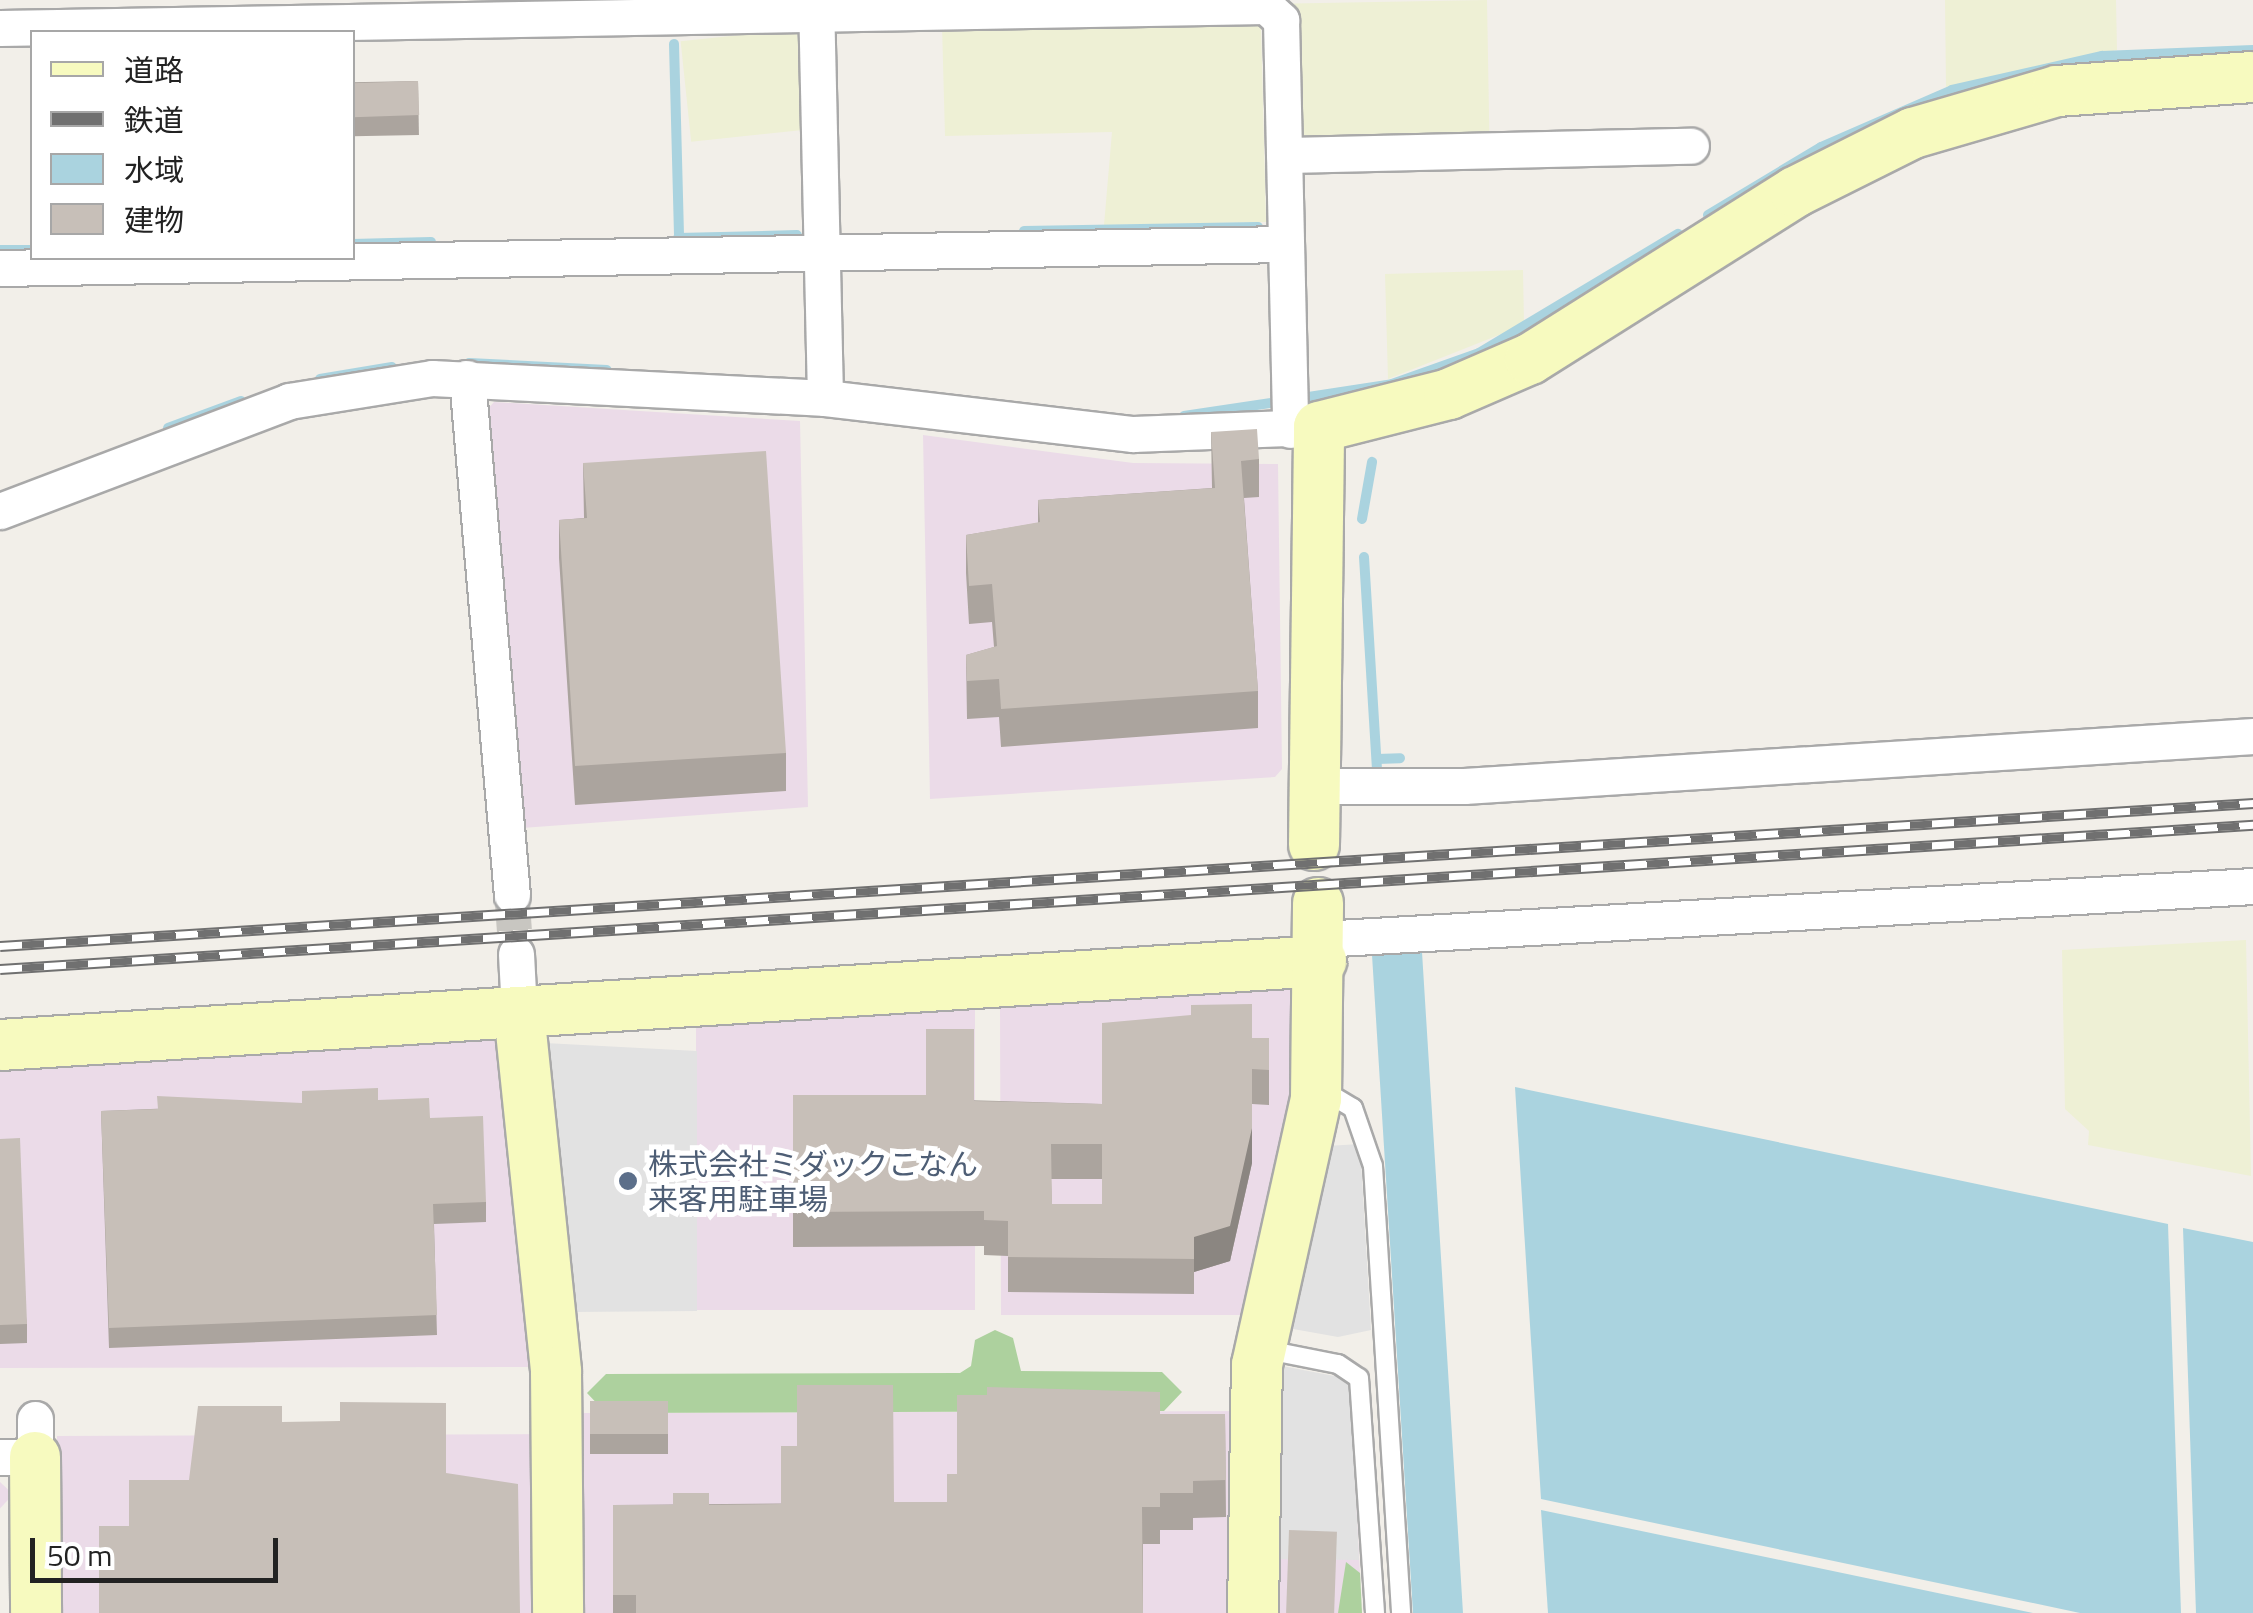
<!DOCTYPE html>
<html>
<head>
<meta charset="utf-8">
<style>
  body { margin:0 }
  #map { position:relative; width:2253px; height:1613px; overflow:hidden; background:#f2efe9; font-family:"Titillium Web","Noto Sans JP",sans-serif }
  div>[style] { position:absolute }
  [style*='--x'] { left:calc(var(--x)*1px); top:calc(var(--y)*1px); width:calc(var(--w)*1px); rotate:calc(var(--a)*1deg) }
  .industrial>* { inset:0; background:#ebdbe8; transform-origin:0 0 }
  .farmland>* { inset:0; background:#eef0d5; transform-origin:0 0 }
  .forest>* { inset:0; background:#add19e }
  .parking>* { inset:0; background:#e2e2e2 }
  .water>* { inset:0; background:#aad3df }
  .stream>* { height:10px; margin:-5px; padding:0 5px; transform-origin:5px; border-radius:5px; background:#aad3df }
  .street-tunnel>* { height:35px; margin-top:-17.5px; transform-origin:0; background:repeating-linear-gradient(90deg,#c8c6c1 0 35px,transparent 0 53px) }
  .roads { filter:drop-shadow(2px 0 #a9a9a9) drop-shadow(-2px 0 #a9a9a9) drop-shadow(0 2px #a9a9a9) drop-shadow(0 -2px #a9a9a9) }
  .lane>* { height:18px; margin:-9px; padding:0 9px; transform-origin:9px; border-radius:9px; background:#fff }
  .street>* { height:35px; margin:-17.5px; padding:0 17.5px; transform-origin:17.5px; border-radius:17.5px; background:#fff }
  .secondary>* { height:50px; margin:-25px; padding:0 25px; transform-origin:25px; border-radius:25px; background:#f7fabf }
  .rail>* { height:11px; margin-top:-5.5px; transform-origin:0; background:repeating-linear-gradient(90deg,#fff 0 22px,#707070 0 44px); box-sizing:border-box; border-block:2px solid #707070 }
  .wall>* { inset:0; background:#aba49e; transform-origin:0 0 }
  .shaded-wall>* { inset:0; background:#8b8681 }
  .building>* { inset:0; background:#c7bfb8; transform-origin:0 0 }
  .dots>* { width:28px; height:28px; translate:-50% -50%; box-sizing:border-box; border:5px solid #fff; border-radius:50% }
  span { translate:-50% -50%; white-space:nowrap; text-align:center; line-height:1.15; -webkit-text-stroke:10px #fff; paint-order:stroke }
  .service-label { font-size:30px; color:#4e5e75 }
  .left { translate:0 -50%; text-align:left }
  .legend { position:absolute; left:30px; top:30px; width:325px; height:230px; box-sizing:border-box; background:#fff; border:2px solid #a7a7a7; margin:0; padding:12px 18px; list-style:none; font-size:30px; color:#222 }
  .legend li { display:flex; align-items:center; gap:20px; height:50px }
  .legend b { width:50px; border:2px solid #a7a7a7 }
  .scale { position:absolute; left:30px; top:1538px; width:248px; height:45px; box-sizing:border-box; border:5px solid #222; border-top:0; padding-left:12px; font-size:30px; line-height:35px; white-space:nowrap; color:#222; -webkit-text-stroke:8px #fff; paint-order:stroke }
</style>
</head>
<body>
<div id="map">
  <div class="industrial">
    <div style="clip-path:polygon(494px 402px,800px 421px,808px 807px,522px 828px,485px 412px)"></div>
    <div style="clip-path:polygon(923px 435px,1133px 463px,1278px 464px,1282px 769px,1275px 777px,930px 799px)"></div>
    <div style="clip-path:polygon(1285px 985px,1295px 994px,1298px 1062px,1242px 1315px,1001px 1315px,1000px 1004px)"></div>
    <div style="left:975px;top:1005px;width:305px;height:279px;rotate:90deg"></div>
    <div style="clip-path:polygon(489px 1036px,500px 1046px,533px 1367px,0 1368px,0 1068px)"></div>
    <div style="clip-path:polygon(1350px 1379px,1362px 1613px,58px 1613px,57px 1436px,579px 1434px,580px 1413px,1276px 1411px)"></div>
    <div style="left:0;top:1482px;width:18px;height:131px;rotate:43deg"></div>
  </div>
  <div class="farmland">
    <div style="left:1487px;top:0;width:135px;height:194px;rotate:89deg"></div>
    <div style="clip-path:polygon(1945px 0,2116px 0,2117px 50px,1946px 87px)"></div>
    <div style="clip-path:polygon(1254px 21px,1261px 28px,1266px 222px,1104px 225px,1112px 132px,945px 136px,942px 26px)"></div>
    <div style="left:797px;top:29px;width:101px;height:117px;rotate:84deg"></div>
    <div style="clip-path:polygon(1523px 270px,1524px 325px,1388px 379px,1385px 274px)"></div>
    <div style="clip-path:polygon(2246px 940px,2251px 1176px,2088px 1145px,2089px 1131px,2065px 1109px,2062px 950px)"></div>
  </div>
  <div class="forest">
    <div style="clip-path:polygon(995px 1330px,1013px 1338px,1021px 1371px,1162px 1372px,1182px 1392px,1164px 1411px,606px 1413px,587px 1393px,606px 1374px,960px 1373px,971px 1366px,975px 1340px)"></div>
    <div style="clip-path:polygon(1346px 1562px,1360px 1573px,1362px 1613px,1338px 1613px)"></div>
  </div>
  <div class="parking">
    <div style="clip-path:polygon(545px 1043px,697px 1051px,697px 1311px,573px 1312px)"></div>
    <div style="clip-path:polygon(1360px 1144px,1371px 1330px,1338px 1337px,1282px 1327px,1327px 1146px)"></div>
    <div style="clip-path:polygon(1277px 1365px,1350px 1379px,1359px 1560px,1274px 1559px)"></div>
  </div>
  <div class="water">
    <div style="clip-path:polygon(1422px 952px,1438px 1209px,1463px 1613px,1413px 1613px,1388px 1211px,1372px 955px)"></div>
    <div style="clip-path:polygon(1515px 1087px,2168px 1224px,2181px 1613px,2080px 1613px,1541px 1499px)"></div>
    <div style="clip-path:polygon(2183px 1228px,2253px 1242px,2253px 1613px,2196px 1613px)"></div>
    <div style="clip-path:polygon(1541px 1510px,2033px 1613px,1548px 1613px)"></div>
  </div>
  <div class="stream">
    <div style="--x:674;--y:44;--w:194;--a:88.5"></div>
    <div style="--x:1708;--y:215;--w:132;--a:-31"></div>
    <div style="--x:1821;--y:147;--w:143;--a:-23.5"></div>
    <div style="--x:1952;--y:90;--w:154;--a:-12.8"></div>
    <div style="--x:2102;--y:56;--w:151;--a:-2.3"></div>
    <div style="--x:1024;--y:231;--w:234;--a:-1"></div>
    <div style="--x:678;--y:238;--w:119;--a:-1.4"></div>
    <div style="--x:352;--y:244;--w:79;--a:-1.5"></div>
    <div style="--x:0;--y:250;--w:32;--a:0"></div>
    <div style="--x:469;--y:363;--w:138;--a:2.9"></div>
    <div style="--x:320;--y:379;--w:73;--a:-9.5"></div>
    <div style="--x:1302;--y:398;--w:91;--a:-8.8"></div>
    <div style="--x:1392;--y:384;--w:92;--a:-19.6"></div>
    <div style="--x:1479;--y:353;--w:232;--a:-30.9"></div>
    <div style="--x:1184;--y:416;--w:94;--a:-8.6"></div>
    <div style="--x:168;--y:428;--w:78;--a:-20.3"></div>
    <div style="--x:1362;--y:519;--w:58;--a:-80"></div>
    <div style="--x:1364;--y:557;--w:213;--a:86.5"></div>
    <div style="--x:1377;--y:759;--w:23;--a:-2"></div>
  </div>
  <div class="street-tunnel">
    <div style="--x:512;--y:895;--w:59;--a:86.1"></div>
  </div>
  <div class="roads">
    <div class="lane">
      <div style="--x:1321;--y:1089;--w:37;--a:31"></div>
      <div style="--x:1353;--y:1108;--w:61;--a:71"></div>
      <div style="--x:1373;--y:1166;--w:448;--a:86.4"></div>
      <div style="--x:1262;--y:1349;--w:77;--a:11.2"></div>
      <div style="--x:1338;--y:1364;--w:25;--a:34"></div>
      <div style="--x:1359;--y:1378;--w:236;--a:86.1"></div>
    </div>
    <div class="street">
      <div style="--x:816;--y:0;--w:398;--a:88.7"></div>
      <div style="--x:0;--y:28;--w:1266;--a:-1"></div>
      <div style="--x:1266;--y:6;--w:21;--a:43"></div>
      <div style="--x:1281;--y:20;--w:410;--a:88.7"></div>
      <div style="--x:1284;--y:155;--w:407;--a:-1.3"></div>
      <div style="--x:0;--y:268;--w:1286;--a:-1.07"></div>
      <div style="--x:467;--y:378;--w:519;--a:85.03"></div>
      <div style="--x:0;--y:511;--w:309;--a:-20.8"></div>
      <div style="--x:289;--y:401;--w:145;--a:-9.1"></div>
      <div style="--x:432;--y:378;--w:394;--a:2.9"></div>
      <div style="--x:825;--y:398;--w:310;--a:6.7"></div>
      <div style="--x:1133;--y:434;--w:180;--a:-2.2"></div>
      <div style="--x:1311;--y:786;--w:153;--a:0"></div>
      <div style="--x:1464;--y:786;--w:791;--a:-3.63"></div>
      <div style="--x:1320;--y:939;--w:935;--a:-3.25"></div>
      <div style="--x:516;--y:954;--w:58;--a:87"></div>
      <div style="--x:0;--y:1457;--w:35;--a:0"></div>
      <div style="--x:35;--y:1457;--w:38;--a:-90"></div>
    </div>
    <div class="secondary">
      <div style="--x:1314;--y:845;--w:418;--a:-89.3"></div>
      <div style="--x:1319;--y:427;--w:134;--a:-14.2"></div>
      <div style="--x:1449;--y:394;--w:88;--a:-23.4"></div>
      <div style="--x:1530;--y:359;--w:313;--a:-32.2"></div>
      <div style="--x:1795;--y:192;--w:132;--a:-26.6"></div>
      <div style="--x:1913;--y:133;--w:150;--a:-16.3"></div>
      <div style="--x:2057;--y:91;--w:196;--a:-4.1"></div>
      <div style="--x:519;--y:1012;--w:362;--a:84.1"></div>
      <div style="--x:556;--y:1372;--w:241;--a:89.5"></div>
      <div style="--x:0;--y:1045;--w:1324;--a:-3.64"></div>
      <div style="--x:35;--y:1457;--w:156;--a:89.6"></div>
      <div style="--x:1253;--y:1613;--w:248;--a:-89.1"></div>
      <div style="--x:1257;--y:1365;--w:273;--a:-77.5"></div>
      <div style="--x:1316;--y:1098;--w:195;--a:-89.4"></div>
    </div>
  </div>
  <div class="rail">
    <div style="--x:0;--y:946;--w:2258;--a:-3.63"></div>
    <div style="--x:0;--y:969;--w:2258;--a:-3.66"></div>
  </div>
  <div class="wall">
    <div style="left:418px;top:81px;width:54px;height:66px;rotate:89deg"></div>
    <div style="clip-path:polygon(1211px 432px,1259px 459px,1259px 497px,1244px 498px,1258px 691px,1258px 728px,1001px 747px,999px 717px,967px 719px,966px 655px,994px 647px,992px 622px,969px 624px,966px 573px,966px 535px,1038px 523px,1038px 500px,1212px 488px)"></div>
    <div style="clip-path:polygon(583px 463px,786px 753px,786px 791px,575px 805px,559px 558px,559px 520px,584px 518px)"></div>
    <div style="clip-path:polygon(evenodd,1252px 1038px,1269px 1038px,1269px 1105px,1252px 1104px,1252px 1163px,1230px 1261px,1194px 1272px,1194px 1294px,1008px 1292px,1008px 1256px,984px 1255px,984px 1246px,793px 1247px,793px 1095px,1102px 1104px,1252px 1038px,1051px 1179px,1102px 1179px,1102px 1204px,1052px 1204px,1051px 1179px)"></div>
    <div style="clip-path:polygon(378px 1100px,430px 1118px,486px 1202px,486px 1222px,434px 1224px,437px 1335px,109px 1348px,101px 1111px)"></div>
    <div style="clip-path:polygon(0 1139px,27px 1324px,27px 1343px,0 1344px)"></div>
    <div style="left:590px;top:1401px;width:78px;height:53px"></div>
    <div style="clip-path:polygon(1160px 1414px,1225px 1414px,1226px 1517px,1193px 1518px,1193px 1530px,1160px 1530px,1160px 1544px,1143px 1544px,1143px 1613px,613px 1613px,613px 1505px,947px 1502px,957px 1474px)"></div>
  </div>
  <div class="shaded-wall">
    <div style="clip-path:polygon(1252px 1128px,1252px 1163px,1230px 1261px,1194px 1272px,1194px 1237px)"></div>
  </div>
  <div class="building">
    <div style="left:418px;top:81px;width:34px;height:66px;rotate:88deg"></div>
    <div style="clip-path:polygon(1257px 429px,1259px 459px,1241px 461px,1258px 691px,1001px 709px,999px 679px,967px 681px,966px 655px,997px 646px,992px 584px,969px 586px,966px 535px,1040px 522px,1038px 500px,1215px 488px,1211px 432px)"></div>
    <div style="clip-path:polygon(766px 451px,786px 753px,575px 766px,559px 520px,587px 518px,583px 463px)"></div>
    <div style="clip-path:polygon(evenodd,1252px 1004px,1252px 1038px,1269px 1038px,1269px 1070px,1252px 1069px,1252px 1128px,1230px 1226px,1194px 1237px,1194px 1259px,1008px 1257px,1008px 1221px,984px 1220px,984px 1211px,793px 1212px,793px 1095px,926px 1095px,926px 1029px,974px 1029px,974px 1101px,1102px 1104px,1102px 1023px,1191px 1015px,1191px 1005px,1252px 1004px,1051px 1144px,1102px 1144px,1102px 1204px,1052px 1204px,1051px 1144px)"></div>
    <div style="clip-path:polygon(378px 1088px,378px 1100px,429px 1098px,430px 1118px,483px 1116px,486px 1202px,433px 1204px,437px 1315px,109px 1328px,101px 1111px,158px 1109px,157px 1096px,302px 1103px,302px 1091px)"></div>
    <div style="clip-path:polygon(20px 1138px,27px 1324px,0 1325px,0 1139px)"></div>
    <div style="clip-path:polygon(797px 1385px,893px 1385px,894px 1502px,947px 1502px,947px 1474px,957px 1474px,957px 1395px,987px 1395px,987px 1387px,1160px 1392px,1160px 1414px,1225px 1414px,1226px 1480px,1193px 1481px,1193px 1493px,1160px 1493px,1160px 1507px,1142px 1507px,1143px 1613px,636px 1613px,636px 1595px,613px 1595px,613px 1505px,673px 1505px,673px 1493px,709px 1493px,709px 1505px,781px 1504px,781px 1446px,797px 1446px)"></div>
    <div style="left:590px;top:1401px;width:78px;height:33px"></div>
    <div style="clip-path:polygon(340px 1402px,446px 1403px,446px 1473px,518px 1484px,520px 1613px,99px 1613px,99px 1526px,129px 1526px,129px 1480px,189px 1480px,198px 1406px,282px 1406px,282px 1422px,340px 1421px)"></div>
    <div style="left:1289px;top:1530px;width:48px;height:83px;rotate:2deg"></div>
  </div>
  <div class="dots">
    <div style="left:628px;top:1181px;background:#5c6f8a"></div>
  </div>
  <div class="service-label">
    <span class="left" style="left:648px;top:1181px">株式会社ミダックこなん<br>来客用駐車場</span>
  </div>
  <ul class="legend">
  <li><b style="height:12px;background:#f7fabf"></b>道路</li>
  <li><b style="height:12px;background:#707070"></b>鉄道</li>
  <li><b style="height:28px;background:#aad3df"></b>水域</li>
  <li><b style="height:28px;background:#c7bfb8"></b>建物</li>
  </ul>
  <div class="scale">50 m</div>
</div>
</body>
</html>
